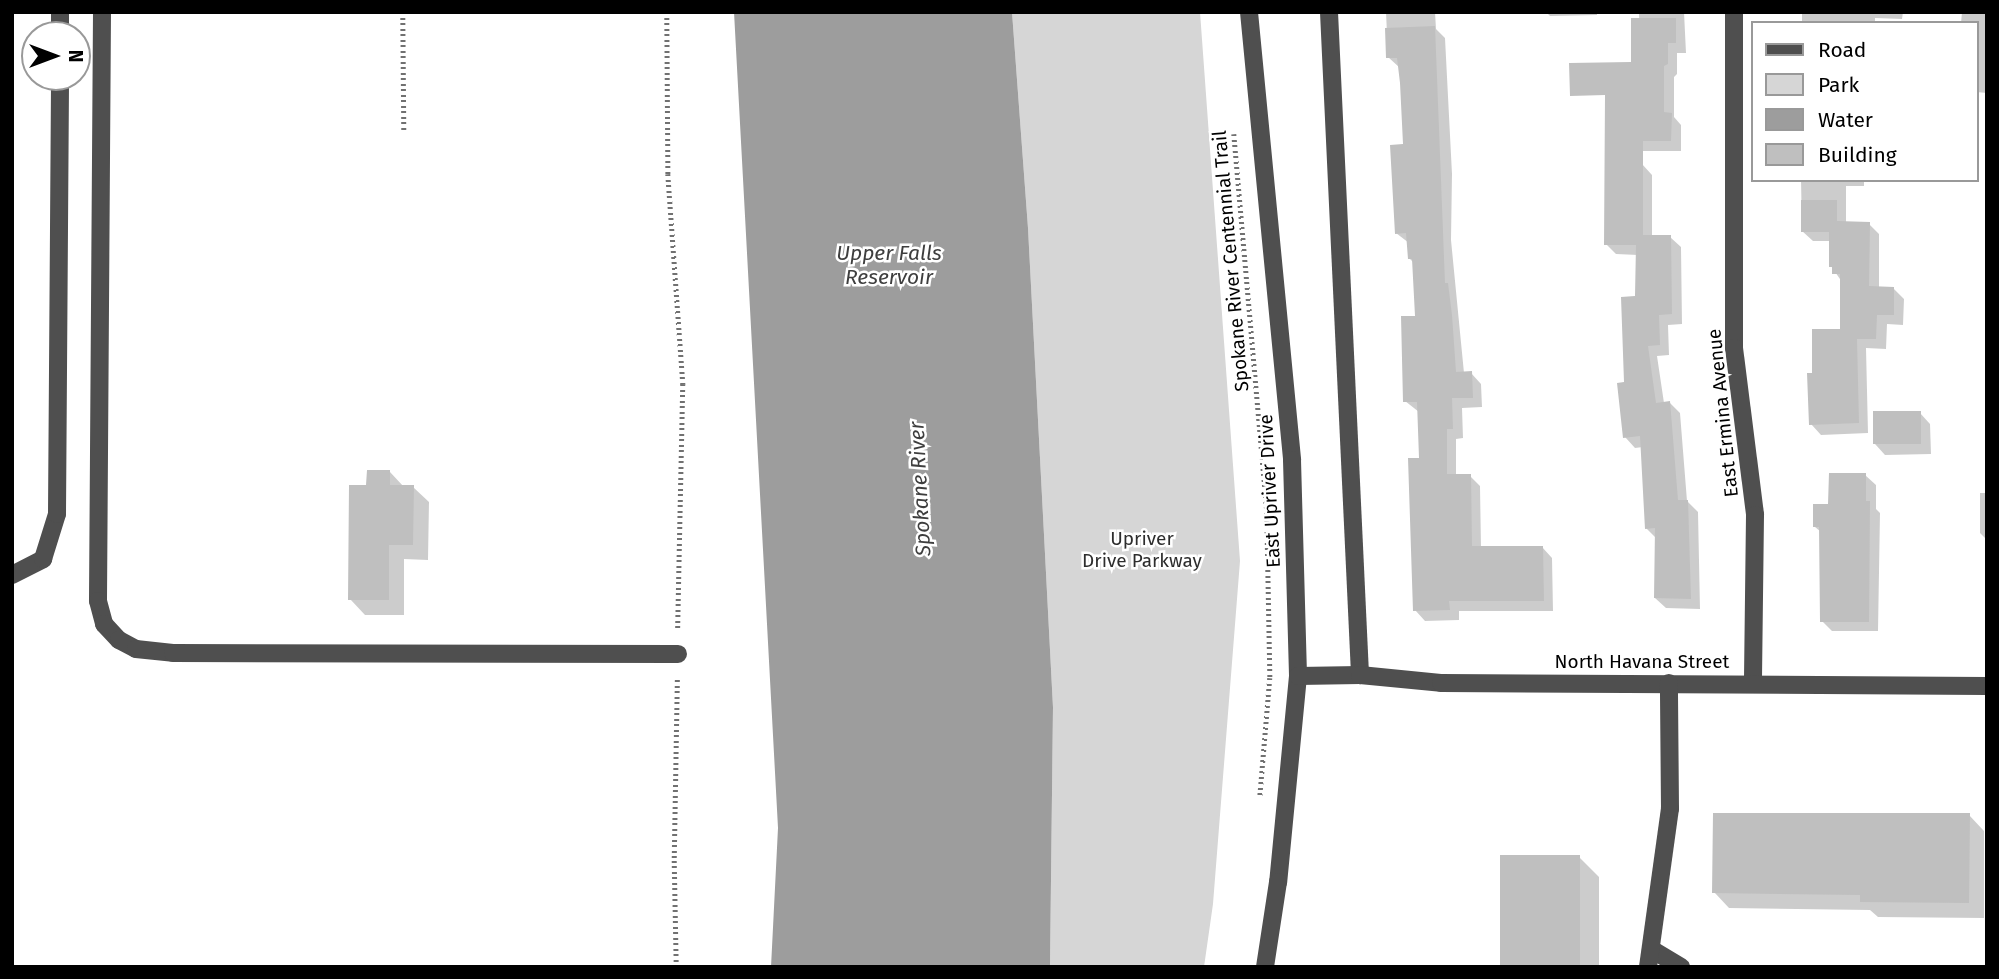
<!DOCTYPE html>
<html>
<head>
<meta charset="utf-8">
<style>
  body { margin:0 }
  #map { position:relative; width:1999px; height:979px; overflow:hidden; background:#fff; font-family:"Fira Sans",sans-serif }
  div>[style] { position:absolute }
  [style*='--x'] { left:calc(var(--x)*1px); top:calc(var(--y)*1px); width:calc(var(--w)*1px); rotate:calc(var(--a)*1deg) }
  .green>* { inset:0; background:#d6d6d6 }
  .water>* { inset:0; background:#9d9d9d }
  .shadow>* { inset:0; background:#0003 }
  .building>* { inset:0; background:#bfbfbf; transform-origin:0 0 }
  .path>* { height:4.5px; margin-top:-2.25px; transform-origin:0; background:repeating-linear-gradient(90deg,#717171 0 2px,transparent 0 5.5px) }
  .minor>* { height:18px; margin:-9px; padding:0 9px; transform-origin:9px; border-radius:9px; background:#4f4f4f }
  span { translate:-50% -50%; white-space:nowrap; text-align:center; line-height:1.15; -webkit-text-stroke:5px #fff; paint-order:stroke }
  .street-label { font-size:19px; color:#000 }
  .park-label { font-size:19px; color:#2d2d2d }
  .water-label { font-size:21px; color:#3e3e3e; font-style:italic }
  .frame { position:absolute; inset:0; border:14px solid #000; pointer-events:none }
  .legend { position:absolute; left:1751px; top:21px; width:228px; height:161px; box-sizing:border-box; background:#fff; border:2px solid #999; margin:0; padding:9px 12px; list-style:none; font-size:21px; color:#000 }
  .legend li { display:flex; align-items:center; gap:14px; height:35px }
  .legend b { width:35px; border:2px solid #999 }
  .north { position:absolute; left:21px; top:21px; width:70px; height:70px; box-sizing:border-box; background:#fff; border:2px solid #999; border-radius:50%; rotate:90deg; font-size:19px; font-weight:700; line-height:28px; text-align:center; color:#000 }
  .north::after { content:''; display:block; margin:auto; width:24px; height:32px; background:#000; clip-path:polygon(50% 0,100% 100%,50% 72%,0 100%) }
</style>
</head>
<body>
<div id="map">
  <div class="green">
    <div style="clip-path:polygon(1012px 12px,1200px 12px,1240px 561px,1213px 904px,1204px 967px,1050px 967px,1053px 707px,1028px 228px)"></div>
  </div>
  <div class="water">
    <div style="clip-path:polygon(734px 12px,1012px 12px,1028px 228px,1053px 707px,1050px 967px,771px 967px,778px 828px)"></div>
  </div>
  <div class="shadow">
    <div style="clip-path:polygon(1386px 12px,1435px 12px,1436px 29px,1445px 38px,1452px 174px,1451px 240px,1464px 373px,1471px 373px,1481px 384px,1482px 407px,1462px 408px,1463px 438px,1456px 439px,1456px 476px,1470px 476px,1480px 486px,1481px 548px,1542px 547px,1552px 558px,1553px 611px,1459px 611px,1459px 620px,1425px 621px,1415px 610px,1421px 460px,1419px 412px,1405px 401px,1417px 317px,1414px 263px,1410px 259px,1409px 243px,1396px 233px,1405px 146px,1400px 68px,1388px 57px)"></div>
    <div style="clip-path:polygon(1546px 12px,1597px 12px,1597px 15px,1550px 16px)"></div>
    <div style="clip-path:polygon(1639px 12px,1684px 12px,1686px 53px,1677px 53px,1677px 74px,1674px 77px,1674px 117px,1681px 125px,1681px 151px,1642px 151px)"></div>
    <div style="clip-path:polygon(1802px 12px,1903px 12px,1902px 19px,1875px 18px,1875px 23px,1802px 23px)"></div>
    <div style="clip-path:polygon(1962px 12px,1987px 12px,1987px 93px,1976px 92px,1976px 23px,1961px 23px)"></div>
    <div style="clip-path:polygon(1642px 164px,1652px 175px,1652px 237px,1670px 237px,1681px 247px,1682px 324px,1668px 325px,1669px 355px,1657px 356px,1664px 403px,1670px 403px,1680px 413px,1687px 501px,1698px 512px,1700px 609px,1666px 608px,1655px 598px,1656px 538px,1646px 528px,1643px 447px,1635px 448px,1625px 437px,1625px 383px,1637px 298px,1638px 255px,1616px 254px,1606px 244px)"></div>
    <div style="clip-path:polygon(1801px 180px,1864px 180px,1864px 186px,1846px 186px,1846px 223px,1869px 224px,1879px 234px,1879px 288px,1893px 288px,1904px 299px,1903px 325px,1887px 324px,1886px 349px,1866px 348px,1868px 433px,1821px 435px,1811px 424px,1814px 374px,1841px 331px,1842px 282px,1831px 266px,1831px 241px,1813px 241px,1802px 231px)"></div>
    <div style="clip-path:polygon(1920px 413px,1930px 424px,1931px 454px,1885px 455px,1875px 444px)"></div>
    <div style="clip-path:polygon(390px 472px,404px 487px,413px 487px,429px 502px,428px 560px,404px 559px,404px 615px,365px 615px,350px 599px,368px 487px)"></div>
    <div style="clip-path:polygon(1865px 475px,1876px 485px,1876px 509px,1880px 513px,1878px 631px,1832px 631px,1822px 621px,1821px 532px,1815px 527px,1830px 506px)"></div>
    <div style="clip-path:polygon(1980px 493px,1987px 493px,1987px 540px,1980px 533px)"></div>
    <div style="clip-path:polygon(1969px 815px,1984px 831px,1984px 918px,1878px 917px,1870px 910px,1729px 908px,1714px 892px)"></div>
    <div style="clip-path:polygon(1579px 857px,1599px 877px,1599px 967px,1502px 967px)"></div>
  </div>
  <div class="building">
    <div style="clip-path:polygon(1631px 18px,1676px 18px,1676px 43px,1668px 43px,1668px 64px,1664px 66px,1664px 112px,1672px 113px,1671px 141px,1643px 141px,1643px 235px,1671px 235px,1672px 314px,1659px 315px,1660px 345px,1648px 346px,1656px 403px,1670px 401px,1678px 500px,1688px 500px,1691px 599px,1654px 598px,1655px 528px,1645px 529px,1640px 436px,1623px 438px,1617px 383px,1624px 382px,1621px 297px,1635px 296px,1636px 245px,1604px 245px,1605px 95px,1570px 96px,1569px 63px,1631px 62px)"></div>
    <div style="clip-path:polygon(1435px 26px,1445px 283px,1448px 283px,1452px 315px,1456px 372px,1472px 371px,1473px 398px,1452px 398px,1453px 429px,1447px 429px,1447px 474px,1471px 474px,1472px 546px,1543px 546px,1544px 601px,1449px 601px,1450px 610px,1413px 611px,1408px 458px,1419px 458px,1417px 402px,1403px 402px,1401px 316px,1415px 316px,1412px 259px,1408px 259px,1406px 233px,1395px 234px,1390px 145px,1403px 144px,1400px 83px,1397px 58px,1386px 58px,1385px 28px)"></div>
    <div style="clip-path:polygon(1801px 200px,1837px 200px,1837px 221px,1870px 222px,1869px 286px,1894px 287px,1894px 315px,1877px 315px,1876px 339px,1857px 339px,1859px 423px,1809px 425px,1807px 373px,1812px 373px,1812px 329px,1840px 329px,1840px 274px,1832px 274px,1832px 267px,1829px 267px,1829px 232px,1801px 232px)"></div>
    <div style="left:1921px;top:411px;width:33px;height:48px;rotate:90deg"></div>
    <div style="clip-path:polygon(367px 470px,390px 470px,390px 485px,414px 485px,413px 545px,389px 545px,389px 600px,348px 600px,349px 485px,366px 485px)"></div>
    <div style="clip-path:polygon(1829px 473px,1866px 473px,1866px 501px,1870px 501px,1869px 622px,1820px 622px,1819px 527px,1813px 527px,1813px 504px,1828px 504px)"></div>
    <div style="clip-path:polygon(1713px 813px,1970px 813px,1969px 903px,1860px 902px,1860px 895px,1712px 893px)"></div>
    <div style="left:1500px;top:855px;width:80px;height:112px"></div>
  </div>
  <div class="path">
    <div style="--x:403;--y:12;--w:118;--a:89.5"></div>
    <div style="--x:667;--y:12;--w:162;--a:89.6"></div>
    <div style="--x:668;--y:174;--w:211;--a:85.9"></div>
    <div style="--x:683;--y:384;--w:246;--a:91.2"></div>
    <div style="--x:1234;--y:134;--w:382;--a:85"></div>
    <div style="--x:1267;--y:515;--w:163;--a:88.9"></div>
    <div style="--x:1270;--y:678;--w:118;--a:94.8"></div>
    <div style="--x:676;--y:967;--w:109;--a:-91.1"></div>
    <div style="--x:674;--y:858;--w:180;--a:-89"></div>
  </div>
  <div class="minor">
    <div style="--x:102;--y:12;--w:589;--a:90.39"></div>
    <div style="--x:98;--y:601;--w:24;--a:75"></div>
    <div style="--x:104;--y:624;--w:22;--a:47"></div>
    <div style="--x:119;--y:640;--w:19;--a:28"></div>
    <div style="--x:136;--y:649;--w:37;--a:6"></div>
    <div style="--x:173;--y:653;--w:505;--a:0.11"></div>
    <div style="--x:1249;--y:12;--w:450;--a:84.5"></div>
    <div style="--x:1292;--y:460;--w:216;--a:88.4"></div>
    <div style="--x:1298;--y:676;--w:207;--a:95.5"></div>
    <div style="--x:1278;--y:882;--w:86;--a:98.7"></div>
    <div style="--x:1329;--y:12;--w:664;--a:87.32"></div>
    <div style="--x:1734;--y:12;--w:336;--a:90"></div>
    <div style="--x:1734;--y:348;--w:168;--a:82.8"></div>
    <div style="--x:1755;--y:515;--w:168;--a:90.7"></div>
    <div style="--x:60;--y:35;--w:23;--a:-90"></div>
    <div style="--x:12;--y:575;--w:35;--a:-27"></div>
    <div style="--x:43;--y:559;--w:47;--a:-72.7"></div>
    <div style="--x:57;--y:514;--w:437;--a:-89.6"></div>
    <div style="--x:1298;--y:676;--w:62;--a:-0.9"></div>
    <div style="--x:1360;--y:675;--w:81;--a:5.6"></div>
    <div style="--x:1441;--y:683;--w:546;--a:0.31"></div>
    <div style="--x:1651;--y:949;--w:35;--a:31"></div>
    <div style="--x:1648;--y:967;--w:160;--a:-82.1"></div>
    <div style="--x:1670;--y:809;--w:126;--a:-90.5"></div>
  </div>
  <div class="street-label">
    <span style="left:1231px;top:261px;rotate:-95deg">Spokane River Centennial Trail</span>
    <span style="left:1723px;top:413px;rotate:-96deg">East Ermina Avenue</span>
    <span style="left:1270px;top:491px;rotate:-93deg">East Upriver Drive</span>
    <span style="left:1642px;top:662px">North Havana Street</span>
  </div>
  <div class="park-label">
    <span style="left:1142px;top:550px">Upriver<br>Drive Parkway</span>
  </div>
  <div class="water-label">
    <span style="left:889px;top:265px">Upper Falls<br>Reservoir</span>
    <span style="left:920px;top:489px;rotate:-93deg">Spokane River</span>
  </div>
  <div class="frame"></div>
  <ul class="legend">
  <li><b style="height:9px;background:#4f4f4f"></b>Road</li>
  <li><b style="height:19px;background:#d6d6d6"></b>Park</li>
  <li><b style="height:19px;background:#9d9d9d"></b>Water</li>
  <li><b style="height:19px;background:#bfbfbf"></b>Building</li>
  </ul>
  <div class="north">N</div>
</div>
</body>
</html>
